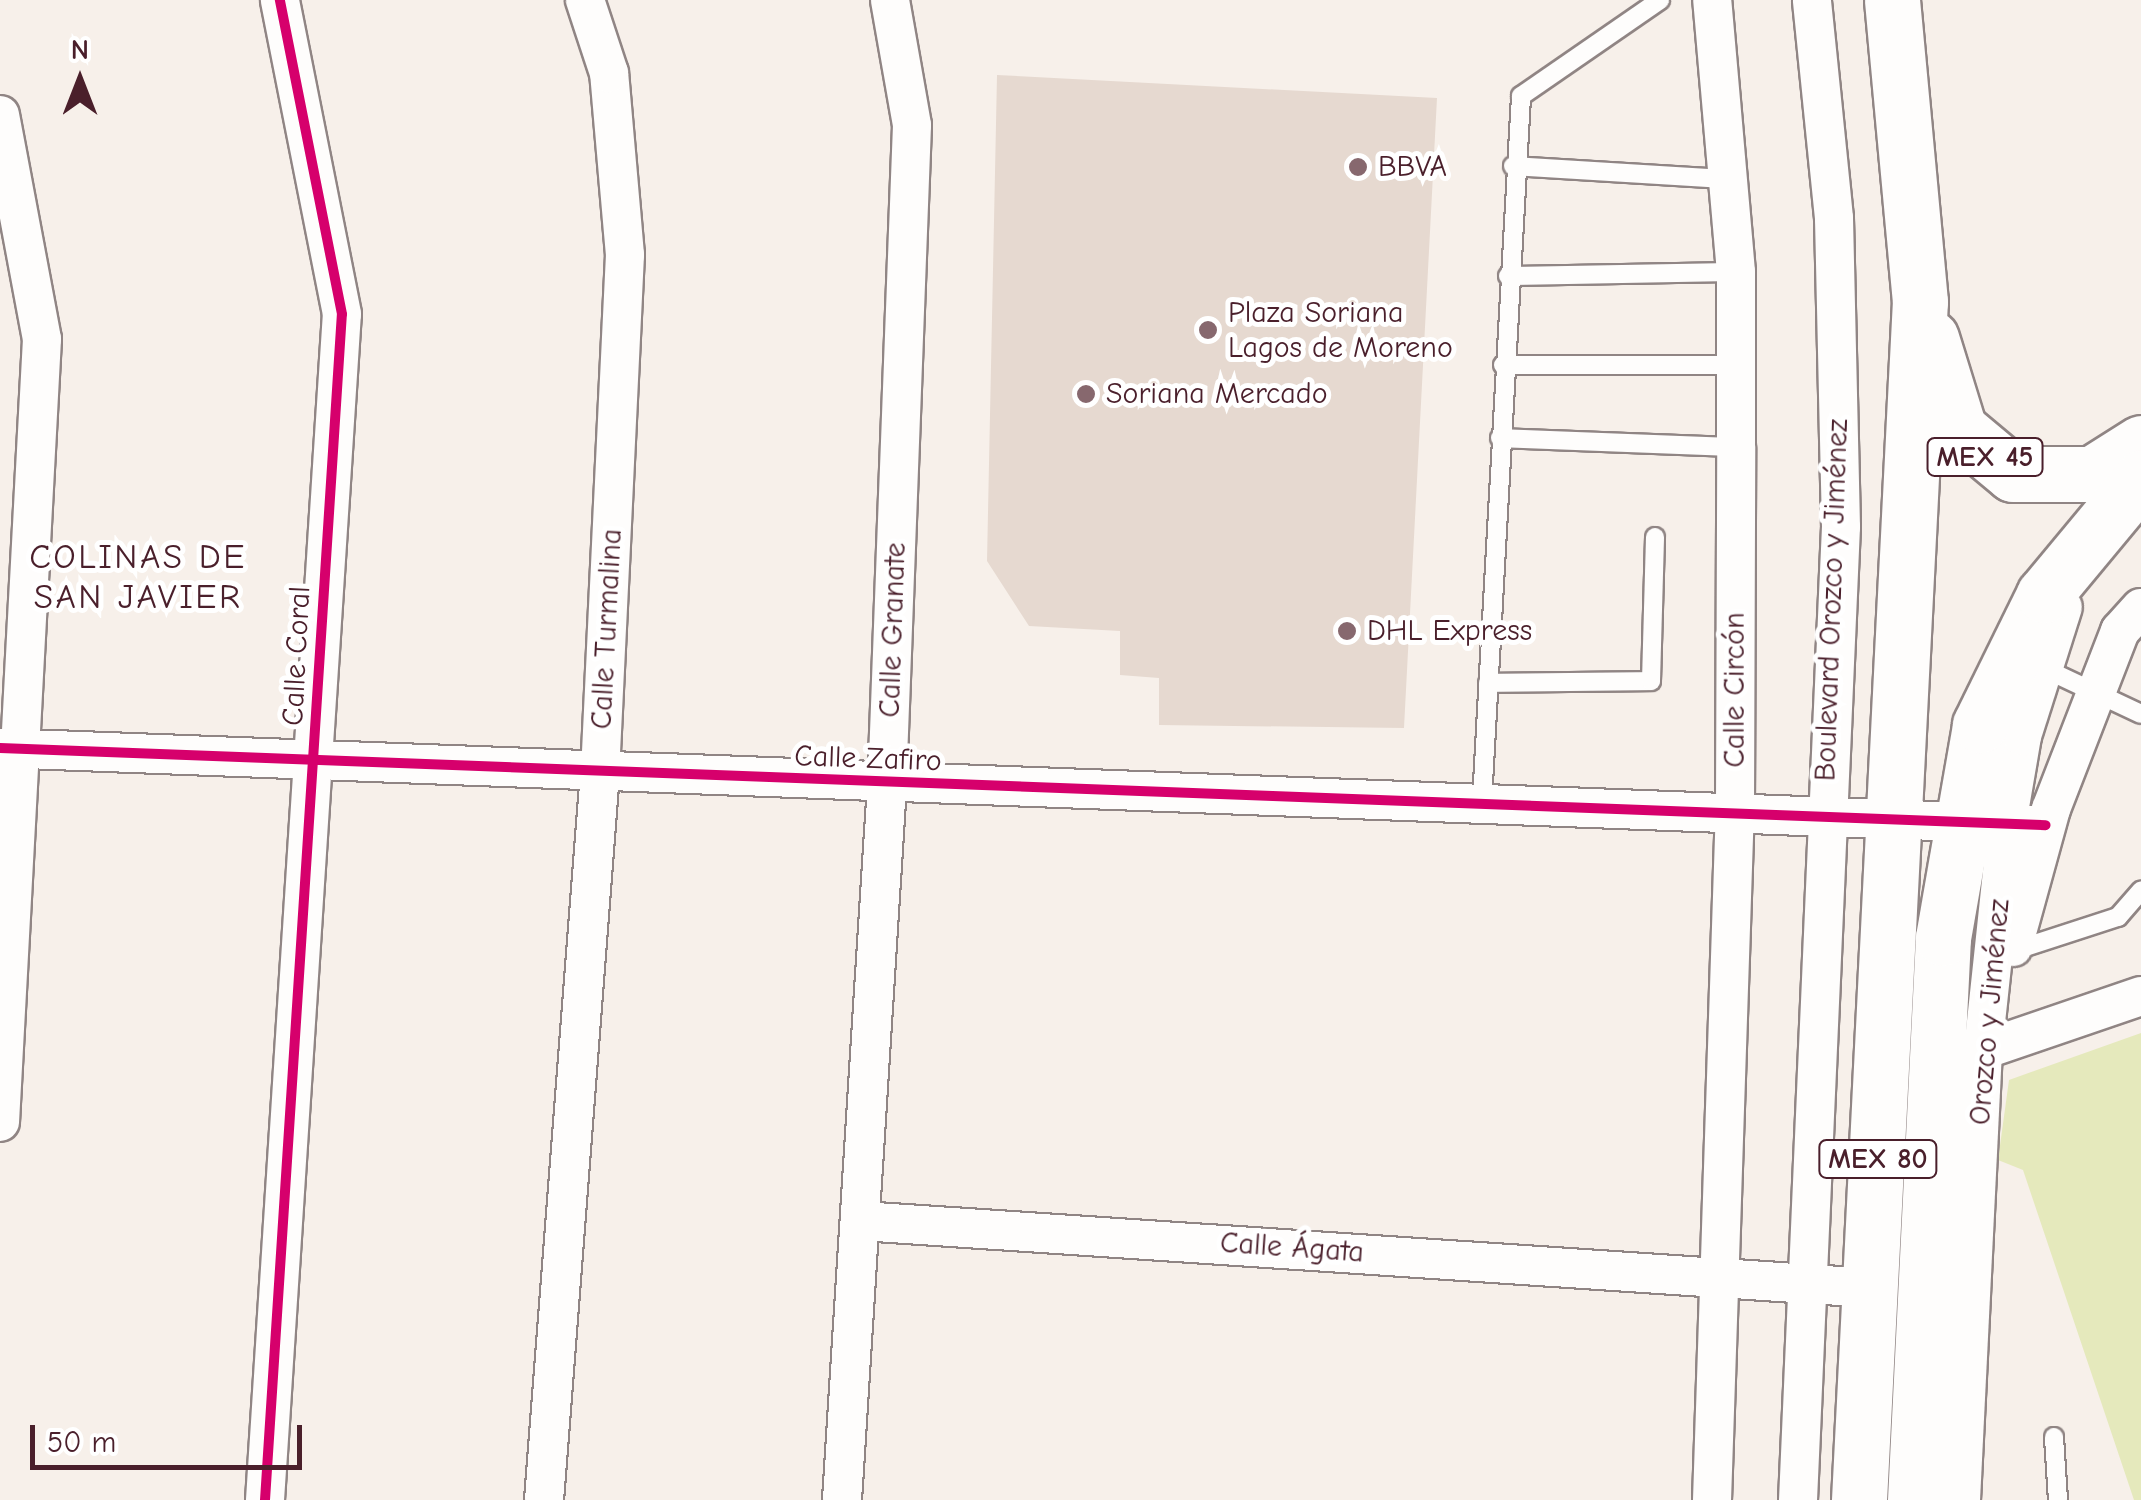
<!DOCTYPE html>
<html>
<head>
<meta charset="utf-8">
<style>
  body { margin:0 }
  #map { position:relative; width:2141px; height:1500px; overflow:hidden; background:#f7f0ea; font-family:"Comic Neue",sans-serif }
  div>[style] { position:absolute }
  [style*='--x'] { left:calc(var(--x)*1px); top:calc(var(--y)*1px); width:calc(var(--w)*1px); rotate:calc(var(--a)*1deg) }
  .green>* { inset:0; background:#e5e9bc }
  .building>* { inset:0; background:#e6d9d0 }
  .roads { filter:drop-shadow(2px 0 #908584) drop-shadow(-2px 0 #908584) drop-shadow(0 2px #908584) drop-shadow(0 -2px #908584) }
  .lane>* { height:18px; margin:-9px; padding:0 9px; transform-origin:9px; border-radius:9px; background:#fefdfc }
  .street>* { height:38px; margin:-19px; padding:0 19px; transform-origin:19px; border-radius:19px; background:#fefdfc }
  .highway>* { height:55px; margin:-27.5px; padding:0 27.5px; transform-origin:27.5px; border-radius:27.5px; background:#fefdfc }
  .cycleway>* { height:10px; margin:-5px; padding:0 5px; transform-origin:5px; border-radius:5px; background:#d6006c }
  .dots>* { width:28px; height:28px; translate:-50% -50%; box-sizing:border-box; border:5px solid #fff; border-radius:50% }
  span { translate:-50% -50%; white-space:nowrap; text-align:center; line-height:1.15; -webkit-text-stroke:10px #fff; paint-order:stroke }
  .shield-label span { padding:2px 8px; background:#fff; border:2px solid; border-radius:8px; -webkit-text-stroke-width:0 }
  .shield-label { font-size:28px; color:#4a1f2b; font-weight:700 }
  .poi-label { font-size:30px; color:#4a1f2b }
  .left { translate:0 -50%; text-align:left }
  .street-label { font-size:30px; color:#4a1f2b }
  .quarter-label { font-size:35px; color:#4a1f2b; letter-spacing:2.5px }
  .north { position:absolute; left:30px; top:30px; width:100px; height:100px; -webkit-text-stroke:8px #fff; paint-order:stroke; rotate:0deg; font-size:28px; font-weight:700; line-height:40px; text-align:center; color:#4a1f2b }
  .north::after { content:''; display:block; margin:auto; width:35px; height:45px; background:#4a1f2b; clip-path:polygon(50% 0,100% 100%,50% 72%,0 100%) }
  .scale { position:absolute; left:30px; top:1425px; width:272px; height:45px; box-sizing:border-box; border:5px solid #4a1f2b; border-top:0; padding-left:12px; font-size:30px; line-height:35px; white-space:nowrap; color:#4a1f2b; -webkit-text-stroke:8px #fff; paint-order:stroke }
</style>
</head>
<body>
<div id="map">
  <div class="green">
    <div style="clip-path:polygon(2141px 1033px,2141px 1500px,2134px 1500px,2023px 1170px,1998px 1160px,2009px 1080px)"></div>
  </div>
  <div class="building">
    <div style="clip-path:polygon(997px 75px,1437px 98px,1404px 728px,1159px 725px,1159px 678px,1120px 675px,1120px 631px,1029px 626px,987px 561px)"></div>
  </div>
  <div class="roads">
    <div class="lane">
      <div style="--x:1513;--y:166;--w:215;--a:3.5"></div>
      <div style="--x:1508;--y:276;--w:228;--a:-1"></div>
      <div style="--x:1503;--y:365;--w:233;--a:0"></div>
      <div style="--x:1500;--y:438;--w:236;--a:2.2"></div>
      <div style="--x:2041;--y:667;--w:110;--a:25.2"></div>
      <div style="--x:1488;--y:683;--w:163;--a:-0.7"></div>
      <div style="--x:1651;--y:681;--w:144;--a:-88.4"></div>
      <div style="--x:1482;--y:801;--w:706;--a:-86.83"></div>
      <div style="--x:1521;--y:96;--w:169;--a:-34.6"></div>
      <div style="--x:2010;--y:952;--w:114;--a:-18"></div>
      <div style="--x:2118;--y:917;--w:35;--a:-49"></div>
      <div style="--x:2054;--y:1437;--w:63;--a:86.4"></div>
    </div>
    <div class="street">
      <div style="--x:0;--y:115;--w:228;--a:79.4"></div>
      <div style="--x:42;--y:339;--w:784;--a:93.07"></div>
      <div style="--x:0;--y:748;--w:2047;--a:2.16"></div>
      <div style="--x:2013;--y:947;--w:143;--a:-74.6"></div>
      <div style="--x:2051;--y:809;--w:191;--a:-68.8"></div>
      <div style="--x:2120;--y:631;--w:31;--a:-48"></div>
      <div style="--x:1983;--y:1050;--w:167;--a:-18.9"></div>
      <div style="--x:861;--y:1221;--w:1012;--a:3.8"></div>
      <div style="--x:265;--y:1500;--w:1188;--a:-86.29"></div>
      <div style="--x:342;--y:314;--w:320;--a:-101.2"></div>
      <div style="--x:544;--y:1500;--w:729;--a:-85.6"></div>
      <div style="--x:600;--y:773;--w:519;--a:-87.24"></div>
      <div style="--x:625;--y:255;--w:183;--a:-95"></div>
      <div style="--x:609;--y:73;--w:77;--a:-108.2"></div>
      <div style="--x:842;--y:1500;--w:716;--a:-86.4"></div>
      <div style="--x:887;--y:785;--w:660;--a:-87.83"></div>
      <div style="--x:912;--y:125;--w:127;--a:-100"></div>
      <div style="--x:1712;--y:1500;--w:692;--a:-88.1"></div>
      <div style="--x:1735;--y:808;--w:361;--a:-89.8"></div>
      <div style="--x:1736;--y:447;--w:175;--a:-90"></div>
      <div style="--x:1736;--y:272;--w:273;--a:-95"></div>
      <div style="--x:1798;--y:1500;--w:974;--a:-87.47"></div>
      <div style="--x:1841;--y:527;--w:309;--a:-91.3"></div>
      <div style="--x:1834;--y:218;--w:219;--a:-95.8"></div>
      <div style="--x:1961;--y:1500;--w:451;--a:-87.2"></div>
      <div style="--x:1983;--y:1050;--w:227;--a:-83.9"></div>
      <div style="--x:2007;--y:824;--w:89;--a:-80.3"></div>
      <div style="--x:2022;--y:736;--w:135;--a:-72.4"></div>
    </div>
    <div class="highway">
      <div style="--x:1931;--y:338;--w:95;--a:72.9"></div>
      <div style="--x:1959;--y:429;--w:70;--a:39.8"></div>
      <div style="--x:2013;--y:474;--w:79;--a:0"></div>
      <div style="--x:2092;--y:474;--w:58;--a:-32.3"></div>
      <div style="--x:1859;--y:1500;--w:1200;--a:-87.09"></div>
      <div style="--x:1920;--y:302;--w:303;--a:-95.3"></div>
      <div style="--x:1915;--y:1500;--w:563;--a:-87.15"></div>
      <div style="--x:1943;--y:938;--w:216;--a:-80.1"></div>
      <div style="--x:1980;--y:725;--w:145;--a:-63.8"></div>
      <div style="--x:2044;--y:595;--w:152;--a:-50.3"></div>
    </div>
  </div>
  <div class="cycleway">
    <div style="--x:0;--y:748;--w:2047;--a:2.16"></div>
    <div style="--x:265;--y:1500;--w:1188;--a:-86.29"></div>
    <div style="--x:342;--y:314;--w:320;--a:-101.2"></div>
  </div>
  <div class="dots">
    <div style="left:1358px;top:167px;background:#87686e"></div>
    <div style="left:1208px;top:330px;background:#87686e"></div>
    <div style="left:1086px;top:394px;background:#87686e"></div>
    <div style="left:1347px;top:631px;background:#87686e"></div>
  </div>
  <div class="shield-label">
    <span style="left:1985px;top:457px">MEX 45</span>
    <span style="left:1878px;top:1159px">MEX 80</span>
  </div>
  <div class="poi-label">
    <span class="left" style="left:1378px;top:167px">BBVA</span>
    <span class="left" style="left:1228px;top:330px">Plaza Soriana<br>Lagos de Moreno</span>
    <span class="left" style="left:1106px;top:394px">Soriana Mercado</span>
    <span class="left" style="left:1367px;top:631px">DHL Express</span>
  </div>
  <div class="street-label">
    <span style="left:1832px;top:600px;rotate:-88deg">Boulevard Orozco y Jiménez</span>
    <span style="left:607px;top:629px;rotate:-87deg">Calle Turmalina</span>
    <span style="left:893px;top:630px;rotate:-88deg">Calle Granate</span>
    <span style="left:297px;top:656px;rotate:-87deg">Calle Coral</span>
    <span style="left:1735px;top:690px;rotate:-90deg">Calle Circón</span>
    <span style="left:868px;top:759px;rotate:2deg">Calle Zafiro</span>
    <span style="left:1990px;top:1012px;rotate:-85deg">Orozco y Jiménez</span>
    <span style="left:1292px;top:1248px;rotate:4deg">Calle Ágata</span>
  </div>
  <div class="quarter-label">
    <span style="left:138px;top:577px">COLINAS DE<br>SAN JAVIER</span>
  </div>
  <div class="north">N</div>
  <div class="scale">50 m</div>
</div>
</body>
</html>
